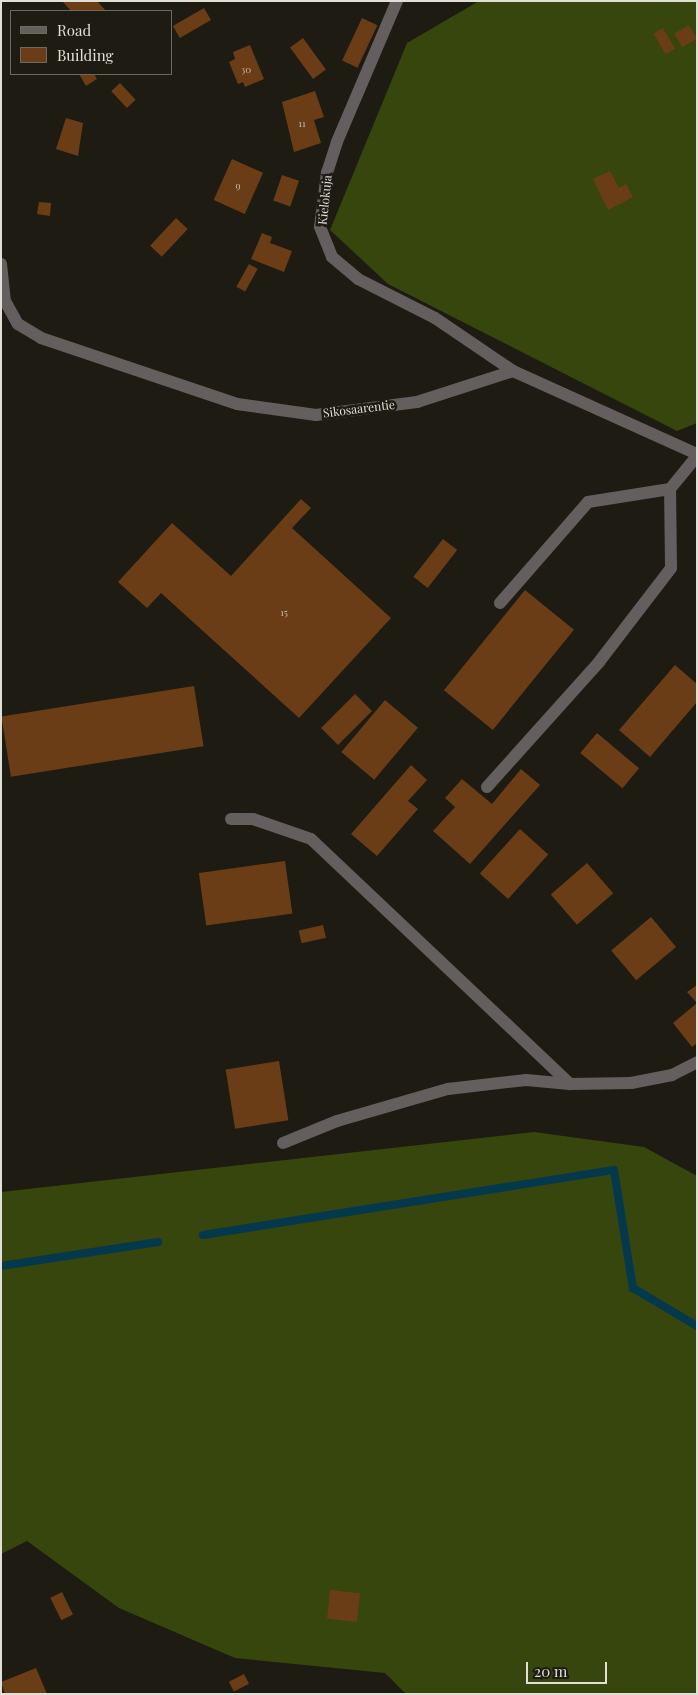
<!DOCTYPE html>
<html>
<head>
<meta charset="utf-8">
<style>
  body { margin:0 }
  #map { position:relative; width:698px; height:1695px; overflow:hidden; background:#1d1b12; font-family:"Playfair Display",serif }
  div>[style] { position:absolute }
  [style*='--x'] { left:calc(var(--x)*1px); top:calc(var(--y)*1px); width:calc(var(--w)*1px); rotate:calc(var(--a)*1deg) }
  .forest>* { inset:0; background:#36460d }
  .stream>* { height:8px; margin:-4px; padding:0 4px; transform-origin:4px; border-radius:4px; background:#04384c }
  .building>* { inset:0; background:#6a3d17; transform-origin:0 0 }
  .service>* { height:12px; margin:-6px; padding:0 6px; transform-origin:6px; border-radius:6px; background:#645e5f }
  .minor>* { height:12px; margin:-6px; padding:0 6px; transform-origin:6px; border-radius:6px; background:#645e5f }
  span { translate:-50% -50%; white-space:nowrap; text-align:center; line-height:1.15; -webkit-text-stroke:5px #1d1b12; paint-order:stroke }
  .number-label { font-size:10px; color:#c2b6a8 }
  .number-label span { -webkit-text-stroke-width:0 }
  .street-label { font-size:12px; color:#e0dfd8 }
  .frame { position:absolute; inset:0; border:2px solid #e0dfd8; pointer-events:none }
  .legend { position:absolute; left:10px; top:10px; width:162px; height:65px; box-sizing:border-box; background:#1d1b12; border:1px solid #6b6961; margin:0; padding:6px 9px; list-style:none; font-size:15px; color:#e0dfd8 }
  .legend li { display:flex; align-items:center; gap:10px; height:25px }
  .legend b { width:25px; border:1px solid #6b6961 }
  .scale { position:absolute; left:526px; top:1662px; width:81px; height:22px; box-sizing:border-box; border:2px solid #e0dfd8; border-top:0; padding-left:6px; font-size:15px; line-height:18px; white-space:nowrap; color:#e0dfd8; -webkit-text-stroke:4px #1d1b12; paint-order:stroke }
</style>
</head>
<body>
<div id="map">
  <div class="forest">
    <div style="clip-path:polygon(479px 1px,697px 1px,697px 423px,677px 431px,388px 284px,330px 230px,407px 43px)"></div>
    <div style="clip-path:polygon(534px 1132px,644px 1147px,697px 1176px,697px 1694px,406px 1694px,385px 1673px,235px 1658px,119px 1608px,27px 1541px,1px 1554px,1px 1192px)"></div>
  </div>
  <div class="stream">
    <div style="--x:203;--y:1235;--w:416;--a:-9"></div>
    <div style="--x:614;--y:1170;--w:120;--a:80.9"></div>
    <div style="--x:633;--y:1288;--w:74;--a:30.7"></div>
    <div style="--x:1;--y:1266;--w:159;--a:-8.7"></div>
  </div>
  <div class="building">
    <div style="clip-path:polygon(62px 1px,97px 1px,106px 11px,71px 11px)"></div>
    <div style="left:204px;top:8px;width:14px;height:36px;rotate:60deg"></div>
    <div style="left:362px;top:18px;width:17px;height:47px;rotate:25deg"></div>
    <div style="left:689px;top:25px;width:16px;height:17px;rotate:60deg"></div>
    <div style="left:663px;top:28px;width:24px;height:11px;rotate:60deg"></div>
    <div style="left:303px;top:38px;width:39px;height:16px;rotate:54deg"></div>
    <div style="clip-path:polygon(250px 45px,264px 79px,245px 87px,243px 82px,238px 84px,229px 62px,235px 59px,233px 52px)"></div>
    <div style="clip-path:polygon(79px 74px,94px 74px,97px 79px,86px 86px)"></div>
    <div style="left:120px;top:83px;width:23px;height:12px;rotate:47deg"></div>
    <div style="clip-path:polygon(315px 91px,324px 117px,314px 120px,321px 143px,294px 152px,282px 102px)"></div>
    <div style="clip-path:polygon(66px 118px,83px 123px,78px 156px,56px 149px)"></div>
    <div style="left:232px;top:159px;width:34px;height:45px;rotate:24deg"></div>
    <div style="clip-path:polygon(610px 171px,619px 188px,626px 184px,633px 197px,608px 210px,593px 179px)"></div>
    <div style="left:282px;top:175px;width:18px;height:27px;rotate:19deg"></div>
    <div style="clip-path:polygon(39px 202px,51px 203px,50px 216px,37px 214px)"></div>
    <div style="left:176px;top:218px;width:16px;height:38px;rotate:43deg"></div>
    <div style="clip-path:polygon(262px 233px,272px 237px,270px 243px,292px 251px,284px 272px,251px 259px)"></div>
    <div style="left:249px;top:264px;width:10px;height:26px;rotate:29deg"></div>
    <div style="clip-path:polygon(301px 499px,311px 508px,292px 528px,391px 618px,299px 718px,161px 593px,147px 608px,118px 582px,172px 523px,231px 576px)"></div>
    <div style="left:443px;top:539px;width:18px;height:48px;rotate:38deg"></div>
    <div style="left:525px;top:590px;width:63px;height:129px;rotate:39deg"></div>
    <div style="clip-path:polygon(675px 665px,697px 684px,697px 702px,650px 757px,619px 730px)"></div>
    <div style="left:194px;top:686px;width:61px;height:195px;rotate:81deg"></div>
    <div style="left:355px;top:694px;width:24px;height:48px;rotate:45deg"></div>
    <div style="left:385px;top:700px;width:43px;height:68px;rotate:40deg"></div>
    <div style="left:597px;top:733px;width:55px;height:26px;rotate:40deg"></div>
    <div style="clip-path:polygon(411px 765px,427px 780px,408px 801px,418px 809px,377px 856px,351px 834px)"></div>
    <div style="clip-path:polygon(521px 769px,540px 785px,470px 864px,433px 831px,455px 807px,445px 798px,462px 779px,492px 804px)"></div>
    <div style="left:520px;top:829px;width:38px;height:60px;rotate:42deg"></div>
    <div style="left:285px;top:861px;width:53px;height:87px;rotate:82deg"></div>
    <div style="left:587px;top:863px;width:40px;height:48px;rotate:49deg"></div>
    <div style="left:651px;top:917px;width:39px;height:52px;rotate:50deg"></div>
    <div style="left:323px;top:925px;width:13px;height:25px;rotate:77deg"></div>
    <div style="clip-path:polygon(697px 985px,697px 1043px,692px 1047px,673px 1023px,697px 1003px,687px 992px)"></div>
    <div style="left:279px;top:1061px;width:60px;height:54px;rotate:81deg"></div>
    <div style="left:330px;top:1590px;width:30px;height:29px;rotate:6deg"></div>
    <div style="left:62px;top:1592px;width:25px;height:13px;rotate:64deg"></div>
    <div style="clip-path:polygon(36px 1668px,47px 1694px,5px 1694px,1px 1682px)"></div>
    <div style="left:244px;top:1674px;width:11px;height:17px;rotate:63deg"></div>
  </div>
  <div class="service">
    <div style="--x:500;--y:603;--w:134;--a:-48.9"></div>
    <div style="--x:588;--y:502;--w:83;--a:-9"></div>
    <div style="--x:670;--y:489;--w:43;--a:-50.7"></div>
    <div style="--x:487;--y:787;--w:168;--a:-48.1"></div>
    <div style="--x:599;--y:662;--w:118;--a:-52.5"></div>
    <div style="--x:671;--y:568;--w:79;--a:-90.7"></div>
    <div style="--x:231;--y:819;--w:22;--a:0"></div>
    <div style="--x:253;--y:819;--w:61;--a:19"></div>
    <div style="--x:311;--y:839;--w:357;--a:43.4"></div>
    <div style="--x:570;--y:1084;--w:61;--a:-0.9"></div>
    <div style="--x:631;--y:1083;--w:42;--a:-11"></div>
    <div style="--x:672;--y:1075;--w:28;--a:-27"></div>
    <div style="--x:283;--y:1143;--w:58;--a:-22.2"></div>
    <div style="--x:337;--y:1121;--w:116;--a:-16.1"></div>
    <div style="--x:448;--y:1089;--w:79;--a:-6.6"></div>
    <div style="--x:526;--y:1080;--w:44;--a:5.2"></div>
  </div>
  <div class="minor">
    <div style="--x:397;--y:1;--w:153;--a:113.1"></div>
    <div style="--x:337;--y:142;--w:32;--a:108"></div>
    <div style="--x:327;--y:172;--w:55;--a:97.3"></div>
    <div style="--x:320;--y:227;--w:32;--a:68"></div>
    <div style="--x:332;--y:257;--w:34;--a:40"></div>
    <div style="--x:358;--y:279;--w:86;--a:26.9"></div>
    <div style="--x:435;--y:318;--w:94;--a:34.2"></div>
    <div style="--x:1;--y:264;--w:37;--a:84"></div>
    <div style="--x:5;--y:301;--w:26;--a:61"></div>
    <div style="--x:18;--y:324;--w:27;--a:31"></div>
    <div style="--x:41;--y:338;--w:207;--a:18.6"></div>
    <div style="--x:237;--y:404;--w:80;--a:7.9"></div>
    <div style="--x:316;--y:415;--w:102;--a:-7.3"></div>
    <div style="--x:417;--y:402;--w:101;--a:-17.9"></div>
    <div style="--x:513;--y:371;--w:202;--a:24.3"></div>
  </div>
  <div class="number-label">
    <span style="left:246px;top:70px">30</span>
    <span style="left:302px;top:124px">11</span>
    <span style="left:238px;top:186px">9</span>
    <span style="left:284px;top:613px">15</span>
  </div>
  <div class="street-label">
    <span style="left:325px;top:200px;rotate:-84deg">Kielokuja</span>
    <span style="left:359px;top:409px;rotate:-7deg">Sikosaarentie</span>
  </div>
  <div class="frame"></div>
  <ul class="legend">
  <li><b style="height:6px;background:#645e5f"></b>Road</li>
  <li><b style="height:14px;background:#6a3d17"></b>Building</li>
  </ul>
  <div class="scale">20 m</div>
</div>
</body>
</html>
